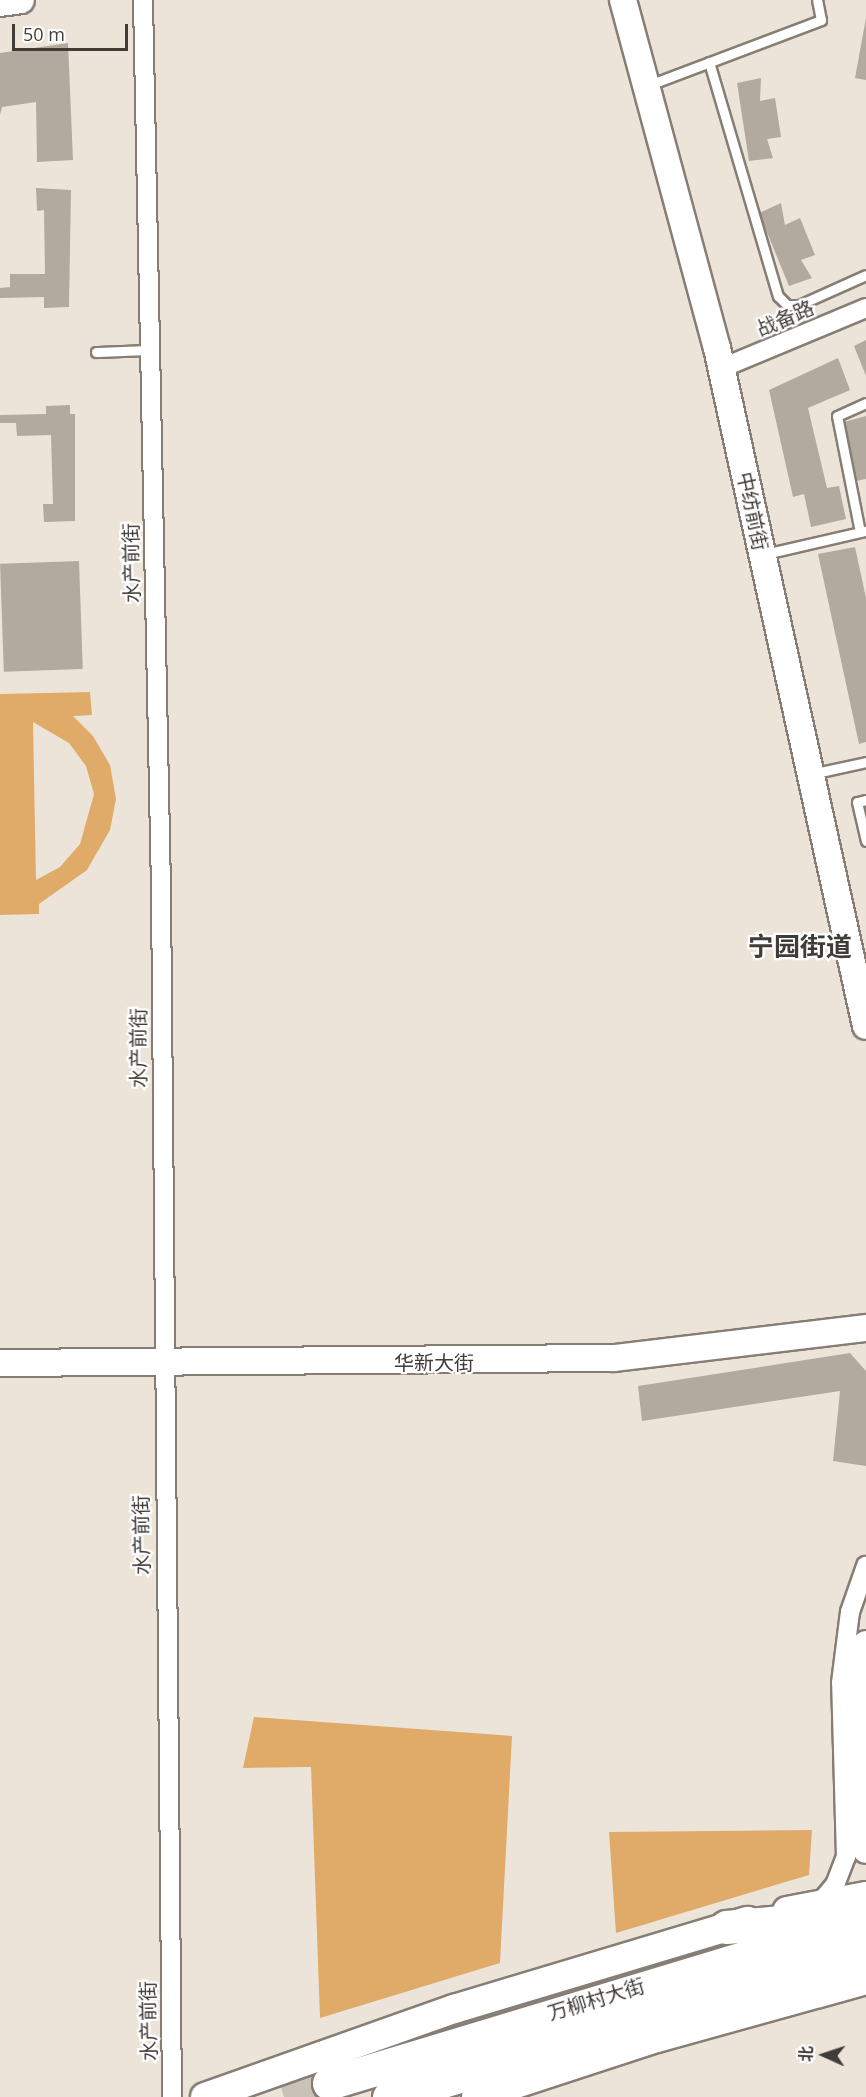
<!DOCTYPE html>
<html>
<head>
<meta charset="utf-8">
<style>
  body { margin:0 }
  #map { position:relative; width:866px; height:2097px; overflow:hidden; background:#ede4d9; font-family:"Open Sans","Noto Sans SC",sans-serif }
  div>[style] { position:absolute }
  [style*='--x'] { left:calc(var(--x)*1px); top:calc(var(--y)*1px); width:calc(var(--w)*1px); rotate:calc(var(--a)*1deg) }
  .green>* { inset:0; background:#e0ab68 }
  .building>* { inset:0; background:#b2a99f; transform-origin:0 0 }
  .highway-tunnel>* { height:33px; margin-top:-16.5px; transform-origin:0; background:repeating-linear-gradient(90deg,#cac2b9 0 33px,transparent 0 49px) }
  .roads { filter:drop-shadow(2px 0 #867e74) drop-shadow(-2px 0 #867e74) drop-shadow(0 2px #867e74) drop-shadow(0 -2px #867e74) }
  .lane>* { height:9px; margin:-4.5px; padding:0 4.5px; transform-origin:4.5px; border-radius:4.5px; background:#fff }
  .street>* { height:18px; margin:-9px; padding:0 9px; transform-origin:9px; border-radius:9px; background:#fff }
  .secondary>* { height:26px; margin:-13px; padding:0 13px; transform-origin:13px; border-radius:13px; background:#fff }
  .primary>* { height:28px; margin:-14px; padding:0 14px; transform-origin:14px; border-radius:14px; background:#fff }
  .highway>* { height:33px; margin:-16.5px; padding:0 16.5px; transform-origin:16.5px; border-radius:16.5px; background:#fff }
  span { translate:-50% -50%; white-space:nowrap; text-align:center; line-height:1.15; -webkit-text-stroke:4.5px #fff; paint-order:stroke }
  .street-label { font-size:20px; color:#403c38 }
  .district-label { font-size:26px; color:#403c38; font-weight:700 }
  .north { position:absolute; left:794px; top:2025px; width:60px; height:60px; -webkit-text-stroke:4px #fff; paint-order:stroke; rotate:273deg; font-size:16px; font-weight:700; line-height:24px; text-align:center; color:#403c38 }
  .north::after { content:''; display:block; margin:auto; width:21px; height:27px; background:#403c38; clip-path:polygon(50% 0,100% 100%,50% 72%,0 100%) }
  .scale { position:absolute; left:12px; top:24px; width:116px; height:27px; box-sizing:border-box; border:3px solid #403c38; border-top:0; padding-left:8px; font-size:18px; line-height:21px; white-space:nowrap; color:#403c38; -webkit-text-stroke:4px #fff; paint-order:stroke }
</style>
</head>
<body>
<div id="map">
  <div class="green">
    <div style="clip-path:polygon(evenodd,90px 692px,92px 715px,73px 716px,93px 736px,110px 765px,116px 799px,110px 830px,87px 870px,39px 904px,39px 914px,0 915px,0 694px,90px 692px,33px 722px,69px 743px,86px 766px,94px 794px,80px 844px,60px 867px,36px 880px,33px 722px)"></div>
    <div style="clip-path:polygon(254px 1717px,512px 1736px,500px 1963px,320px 2018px,311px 1767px,243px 1768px)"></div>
    <div style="clip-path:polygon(812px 1830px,809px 1875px,616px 1933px,609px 1832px)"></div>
  </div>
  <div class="building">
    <div style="clip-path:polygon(866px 18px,866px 80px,855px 78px)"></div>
    <div style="clip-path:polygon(68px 43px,73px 160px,37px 162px,36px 102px,2px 107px,0 115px,0 53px)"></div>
    <div style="clip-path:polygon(761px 78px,760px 101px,775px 98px,781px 137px,767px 139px,773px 158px,749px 161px,737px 83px)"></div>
    <div style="clip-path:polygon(36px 188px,71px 190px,69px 307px,44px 308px,44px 297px,0 298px,0 288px,10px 287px,10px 274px,45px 274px,44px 210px,37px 211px)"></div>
    <div style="clip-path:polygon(781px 203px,785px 225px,800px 218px,815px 255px,801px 260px,812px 278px,789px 286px,759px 213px)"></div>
    <div style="clip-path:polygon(866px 340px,866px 376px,854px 346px)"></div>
    <div style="clip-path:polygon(838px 358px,850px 390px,808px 408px,827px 488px,839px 486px,846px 519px,811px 527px,804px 494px,793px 497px,769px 390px)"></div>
    <div style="clip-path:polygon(70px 405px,70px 414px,75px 414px,75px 521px,44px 522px,43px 504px,53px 504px,51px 435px,17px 436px,16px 423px,0 423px,0 415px,46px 414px,46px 406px)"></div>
    <div style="clip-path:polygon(866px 416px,866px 479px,856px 481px,844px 422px)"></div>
    <div style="clip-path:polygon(855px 547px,866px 598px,866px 742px,859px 744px,818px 554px)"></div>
    <div style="left:79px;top:561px;width:108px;height:79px;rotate:88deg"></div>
    <div style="clip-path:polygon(850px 1353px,866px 1371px,866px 1466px,833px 1461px,840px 1391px,642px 1421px,638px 1386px)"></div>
  </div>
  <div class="highway-tunnel">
    <div style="--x:284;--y:2097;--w:47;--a:-17.3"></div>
  </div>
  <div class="roads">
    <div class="lane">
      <div style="--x:709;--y:62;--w:244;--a:73.6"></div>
      <div style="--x:778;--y:296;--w:13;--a:45"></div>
      <div style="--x:787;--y:305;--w:12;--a:0"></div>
      <div style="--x:799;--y:305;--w:73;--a:-24.1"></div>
      <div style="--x:649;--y:85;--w:184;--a:-20.7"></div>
      <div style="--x:821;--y:20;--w:20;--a:-101"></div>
      <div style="--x:96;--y:352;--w:53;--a:-2.2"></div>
      <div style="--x:860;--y:532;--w:118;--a:-101.2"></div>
      <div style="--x:837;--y:416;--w:32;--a:-24"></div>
      <div style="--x:765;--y:554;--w:103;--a:-13"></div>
      <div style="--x:811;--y:774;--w:56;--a:-12.3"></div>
      <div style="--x:866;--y:800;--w:9;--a:167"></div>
      <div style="--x:857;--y:802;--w:40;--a:77"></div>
    </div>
    <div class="street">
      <div style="--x:143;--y:0;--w:891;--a:88.84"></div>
      <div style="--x:161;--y:891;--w:1206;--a:89.48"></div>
      <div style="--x:722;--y:368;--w:156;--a:-22.6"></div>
      <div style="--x:818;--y:1905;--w:26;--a:-50"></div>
      <div style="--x:835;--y:1885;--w:30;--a:-69"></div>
      <div style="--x:846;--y:1857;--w:174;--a:-91.6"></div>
      <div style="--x:841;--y:1683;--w:72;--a:-82.8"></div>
      <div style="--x:850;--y:1612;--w:49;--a:-70.8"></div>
    </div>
    <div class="secondary">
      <div style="--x:623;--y:0;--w:360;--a:74.9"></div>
      <div style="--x:717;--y:348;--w:694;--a:77.61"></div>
      <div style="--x:0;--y:3;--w:21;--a:-8"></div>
      <div style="--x:0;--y:1363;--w:614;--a:-0.47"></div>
      <div style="--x:614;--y:1358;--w:254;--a:-6.8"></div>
      <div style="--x:866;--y:1644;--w:87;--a:95.3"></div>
      <div style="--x:858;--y:1731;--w:119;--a:86.2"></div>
    </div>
    <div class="primary">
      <div style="--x:787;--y:1911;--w:80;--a:-10.8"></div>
      <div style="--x:205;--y:2097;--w:264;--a:-19.5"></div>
      <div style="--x:454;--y:2009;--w:307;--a:-16.7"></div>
      <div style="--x:476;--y:2097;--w:190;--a:-18.1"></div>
      <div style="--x:657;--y:2038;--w:217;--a:-15.5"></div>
    </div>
    <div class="highway">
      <div style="--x:726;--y:1927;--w:90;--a:-5.1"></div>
      <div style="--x:329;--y:2083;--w:561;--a:-16.79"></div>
      <div style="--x:389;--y:2097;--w:498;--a:-16.6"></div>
    </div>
  </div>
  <div class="street-label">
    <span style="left:785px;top:318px;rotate:-23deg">战备路</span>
    <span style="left:753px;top:511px;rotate:78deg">中纺前街</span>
    <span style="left:131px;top:563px;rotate:-91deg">水产前街</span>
    <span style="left:138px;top:1048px;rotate:-90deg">水产前街</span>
    <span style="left:434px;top:1362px">华新大街</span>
    <span style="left:141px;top:1535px;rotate:-91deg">水产前街</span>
    <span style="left:596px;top:1999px;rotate:-17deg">万柳村大街</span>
    <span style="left:148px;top:2021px;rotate:-91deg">水产前街</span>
  </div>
  <div class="district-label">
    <span style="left:800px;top:947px">宁园街道</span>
  </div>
  <div class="north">北</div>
  <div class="scale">50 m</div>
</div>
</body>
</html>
